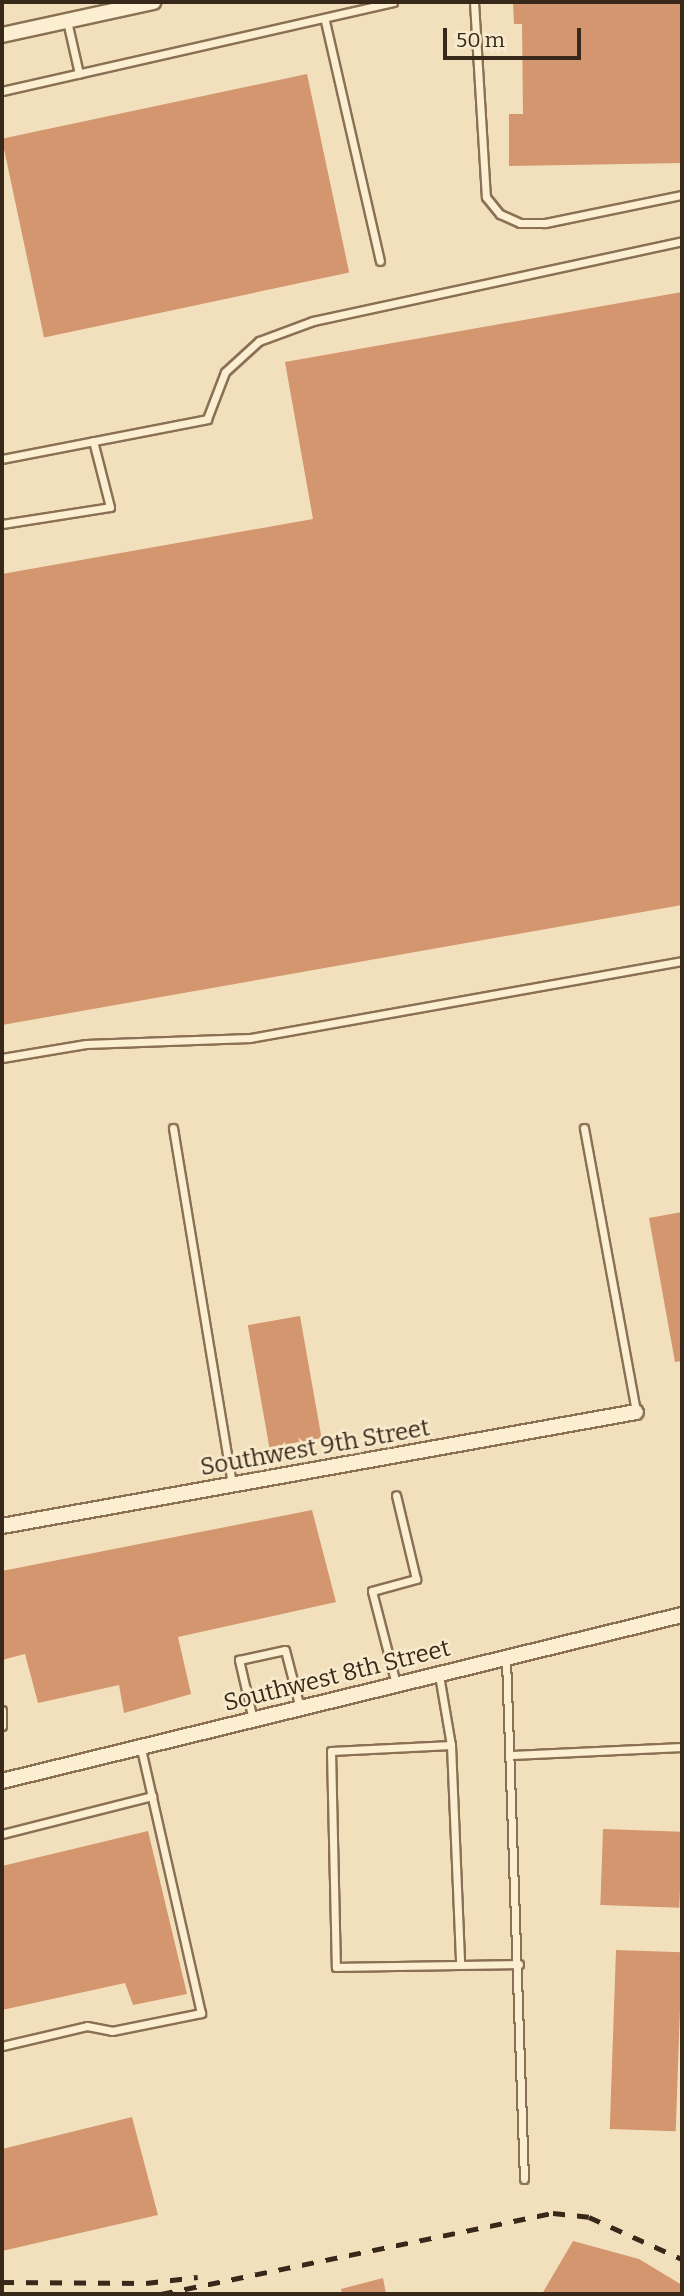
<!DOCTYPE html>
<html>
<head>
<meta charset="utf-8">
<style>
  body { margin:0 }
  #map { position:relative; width:684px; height:2296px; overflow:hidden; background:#f2e0bc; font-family:Bitter,serif }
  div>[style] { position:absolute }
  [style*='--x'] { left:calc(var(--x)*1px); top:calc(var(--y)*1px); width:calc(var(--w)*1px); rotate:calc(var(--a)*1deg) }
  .building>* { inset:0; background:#d3966e; transform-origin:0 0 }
  .roads { filter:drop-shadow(2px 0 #8b7054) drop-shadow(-2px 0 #8b7054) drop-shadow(0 2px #8b7054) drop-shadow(0 -2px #8b7054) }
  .service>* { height:7px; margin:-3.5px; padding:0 3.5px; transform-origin:3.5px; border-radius:3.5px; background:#fceed0 }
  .minor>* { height:14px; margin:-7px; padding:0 7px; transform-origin:7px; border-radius:7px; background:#fceed0 }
  .rail>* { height:5px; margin-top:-2.5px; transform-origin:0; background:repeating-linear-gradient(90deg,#38281a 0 12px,transparent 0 24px) }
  span { translate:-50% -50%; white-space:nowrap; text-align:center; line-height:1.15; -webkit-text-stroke:5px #f8eacc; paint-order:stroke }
  .street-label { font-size:24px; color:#38281a }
  .frame { position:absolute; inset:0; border:4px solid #38281a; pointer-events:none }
  .scale { position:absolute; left:443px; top:28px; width:138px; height:32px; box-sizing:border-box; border:4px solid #38281a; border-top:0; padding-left:9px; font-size:21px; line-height:24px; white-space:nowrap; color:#38281a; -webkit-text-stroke:5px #f8eacc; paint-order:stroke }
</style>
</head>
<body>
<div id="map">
  <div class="building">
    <div style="clip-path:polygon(513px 2px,682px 2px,682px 163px,509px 166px,509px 114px,523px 114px,522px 24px,514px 24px)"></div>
    <div style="left:307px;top:74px;width:203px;height:312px;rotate:78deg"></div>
    <div style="clip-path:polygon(682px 292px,682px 905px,2px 1025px,2px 574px,313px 519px,285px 362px)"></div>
    <div style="clip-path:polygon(682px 1212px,682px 1361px,675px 1362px,649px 1218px)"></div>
    <div style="left:300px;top:1316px;width:124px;height:53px;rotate:80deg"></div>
    <div style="clip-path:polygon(312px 1510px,336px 1602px,178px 1637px,191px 1694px,124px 1713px,119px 1685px,38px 1703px,25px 1654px,2px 1660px,2px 1571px)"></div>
    <div style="left:603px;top:1829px;width:79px;height:76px;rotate:2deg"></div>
    <div style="clip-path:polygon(148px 1831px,187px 1994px,133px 2005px,125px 1983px,2px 2010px,2px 1866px)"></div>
    <div style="left:616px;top:1950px;width:66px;height:179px;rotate:2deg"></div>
    <div style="clip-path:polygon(132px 2117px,158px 2215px,2px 2251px,2px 2149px)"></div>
    <div style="clip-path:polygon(573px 2241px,639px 2259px,682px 2285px,682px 2294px,542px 2294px)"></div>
    <div style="clip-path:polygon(383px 2278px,386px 2294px,342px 2294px,341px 2289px)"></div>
  </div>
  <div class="roads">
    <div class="service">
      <div style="--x:474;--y:2;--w:195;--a:86.5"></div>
      <div style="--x:486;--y:197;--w:22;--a:51"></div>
      <div style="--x:500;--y:214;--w:22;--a:24"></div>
      <div style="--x:520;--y:223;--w:25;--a:0"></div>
      <div style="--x:545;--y:223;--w:140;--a:-11.6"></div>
      <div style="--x:67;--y:21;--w:54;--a:77.2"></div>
      <div style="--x:325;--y:21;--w:246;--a:77.1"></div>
      <div style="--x:2;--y:91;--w:401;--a:-12.8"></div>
      <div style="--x:2;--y:459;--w:209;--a:-11"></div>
      <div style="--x:207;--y:419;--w:50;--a:-69"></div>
      <div style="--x:225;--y:372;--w:46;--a:-42.4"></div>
      <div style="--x:259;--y:341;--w:58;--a:-20.3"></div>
      <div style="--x:313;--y:321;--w:378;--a:-12.2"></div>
      <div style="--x:2;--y:524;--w:109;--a:-8.9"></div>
      <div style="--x:110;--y:507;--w:68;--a:-104.4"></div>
      <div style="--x:2;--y:1058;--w:85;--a:-9.5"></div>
      <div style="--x:86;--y:1044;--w:164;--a:-2.1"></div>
      <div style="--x:250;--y:1038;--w:439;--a:-10.1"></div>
      <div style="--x:173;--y:1128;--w:363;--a:80.6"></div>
      <div style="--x:584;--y:1128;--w:288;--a:79.6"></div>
      <div style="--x:506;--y:1659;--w:520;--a:88.02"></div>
      <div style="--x:439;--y:1675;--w:71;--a:80.3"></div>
      <div style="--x:451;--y:1745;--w:219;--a:87.6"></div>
      <div style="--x:396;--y:1684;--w:96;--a:-104.5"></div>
      <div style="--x:372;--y:1591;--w:46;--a:-15.3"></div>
      <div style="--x:416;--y:1579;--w:86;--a:-103.4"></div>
      <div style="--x:2;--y:1710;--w:16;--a:90"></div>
      <div style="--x:253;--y:1720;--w:62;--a:-103.1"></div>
      <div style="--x:239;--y:1660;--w:47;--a:-12.3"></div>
      <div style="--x:285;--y:1650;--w:60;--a:75.5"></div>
      <div style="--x:451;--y:1745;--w:120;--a:177.1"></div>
      <div style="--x:331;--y:1751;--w:216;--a:88.7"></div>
      <div style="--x:336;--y:1967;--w:183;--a:-0.9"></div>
      <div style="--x:512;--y:1755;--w:170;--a:-2.7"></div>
      <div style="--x:2;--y:1834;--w:155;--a:-14.2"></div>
      <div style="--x:2;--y:2046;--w:87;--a:-13.2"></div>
      <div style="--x:87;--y:2026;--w:25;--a:11"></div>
      <div style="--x:112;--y:2031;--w:91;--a:-11.4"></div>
      <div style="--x:201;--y:2013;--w:272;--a:-102.8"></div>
    </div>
    <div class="minor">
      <div style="--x:2;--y:35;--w:155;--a:-12.3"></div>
      <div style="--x:2;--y:1526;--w:644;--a:-10.19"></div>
      <div style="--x:2;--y:1781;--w:700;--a:-13.72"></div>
    </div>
  </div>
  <div class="rail">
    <div style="--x:2;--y:2282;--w:144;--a:0.4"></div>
    <div style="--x:146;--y:2283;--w:52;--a:-6.6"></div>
    <div style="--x:161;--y:2294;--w:400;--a:-11.7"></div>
    <div style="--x:553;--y:2213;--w:36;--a:6"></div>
    <div style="--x:589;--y:2217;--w:102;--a:24.3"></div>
  </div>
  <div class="street-label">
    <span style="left:315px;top:1448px;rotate:-10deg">Southwest 9th Street</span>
    <span style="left:337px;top:1676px;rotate:-14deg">Southwest 8th Street</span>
  </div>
  <div class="frame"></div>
  <div class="scale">50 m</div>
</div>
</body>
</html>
